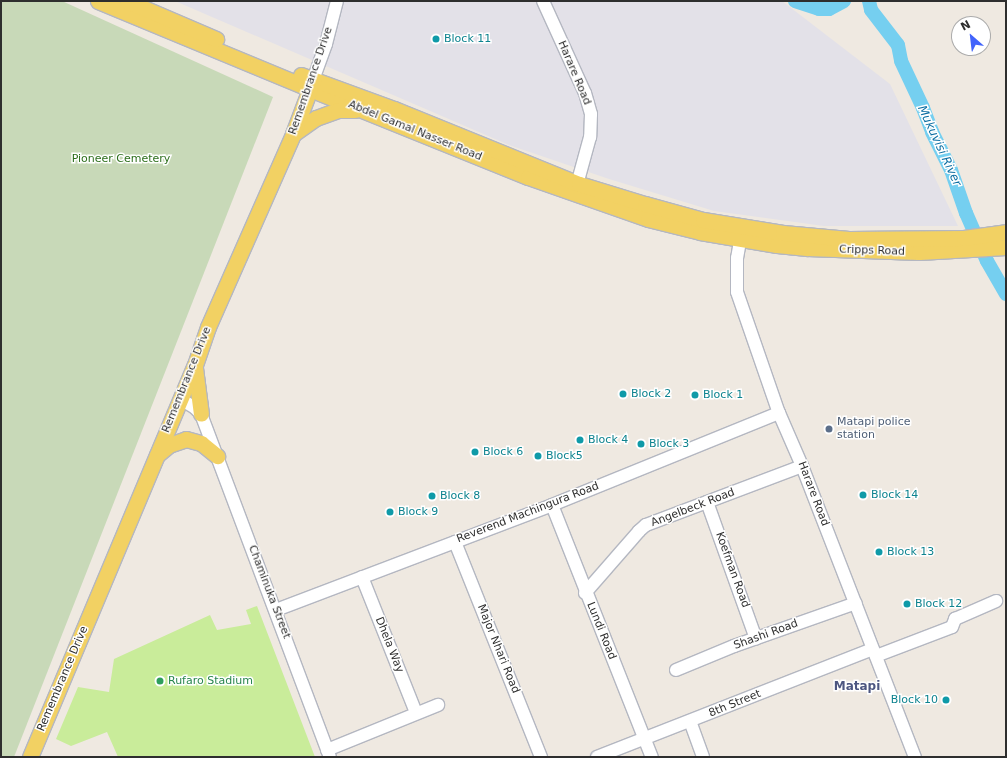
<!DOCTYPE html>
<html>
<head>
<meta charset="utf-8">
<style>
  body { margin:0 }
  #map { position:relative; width:1007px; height:758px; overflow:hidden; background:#efe9e1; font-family:"DejaVu Sans",sans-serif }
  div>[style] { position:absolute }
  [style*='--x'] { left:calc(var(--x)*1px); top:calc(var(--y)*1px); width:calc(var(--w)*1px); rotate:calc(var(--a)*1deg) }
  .industrial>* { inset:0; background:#e3e1e8 }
  .cemetery>* { inset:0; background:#c8d9b8 }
  .pitch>* { inset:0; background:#c9ec9a }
  .river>* { height:14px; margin:-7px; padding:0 7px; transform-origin:7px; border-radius:7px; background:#75cff0 }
  .roads { filter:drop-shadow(1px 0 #b4b7c1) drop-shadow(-1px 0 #b4b7c1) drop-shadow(0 1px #b4b7c1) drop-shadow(0 -1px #b4b7c1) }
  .minor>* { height:12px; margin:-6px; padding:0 6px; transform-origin:6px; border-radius:6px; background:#fff }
  .major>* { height:15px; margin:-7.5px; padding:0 7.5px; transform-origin:7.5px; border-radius:7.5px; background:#f2d163 }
  .dots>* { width:11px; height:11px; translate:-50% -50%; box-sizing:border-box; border:2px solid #fff; border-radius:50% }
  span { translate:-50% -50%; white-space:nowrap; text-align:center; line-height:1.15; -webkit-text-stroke:3px #fff; paint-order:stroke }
  .culture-label { font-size:11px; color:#0d838f }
  .left { translate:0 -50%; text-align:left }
  .right { translate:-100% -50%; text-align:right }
  .street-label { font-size:11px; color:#2e2e2e }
  .park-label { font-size:11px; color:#2c6e1b }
  .service-label { font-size:11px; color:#4e5e75 }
  .leisure-label { font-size:11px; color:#27864d }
  .water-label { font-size:12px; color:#0d6fa3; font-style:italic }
  .neighbourhood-label { font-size:12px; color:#4d5680; font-weight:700 }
  .frame { position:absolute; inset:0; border:2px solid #2e2e2e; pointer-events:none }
  .north { position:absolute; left:951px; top:16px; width:40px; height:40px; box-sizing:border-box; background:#fff; border:1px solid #ababab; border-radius:50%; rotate:332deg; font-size:11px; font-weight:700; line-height:16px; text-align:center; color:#2e2e2e }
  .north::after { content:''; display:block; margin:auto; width:14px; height:18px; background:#4264fb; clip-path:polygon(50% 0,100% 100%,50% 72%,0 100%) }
</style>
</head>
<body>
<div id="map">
  <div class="industrial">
    <div style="clip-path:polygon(175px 1px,782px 1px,890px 84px,958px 226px,824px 226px,714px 211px,609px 179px,509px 145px)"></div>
  </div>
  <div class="cemetery">
    <div style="clip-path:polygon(1px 1px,62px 1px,273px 97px,14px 757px,1px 757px)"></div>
  </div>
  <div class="pitch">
    <div style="clip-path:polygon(257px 606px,315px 757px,118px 757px,107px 732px,71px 746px,56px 739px,78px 687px,109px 692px,114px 659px,210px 615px,217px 630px,251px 624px,246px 610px)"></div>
  </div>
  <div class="river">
    <div style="--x:795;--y:1;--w:25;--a:18"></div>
    <div style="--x:819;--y:9;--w:10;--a:0"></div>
    <div style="--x:829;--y:9;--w:17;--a:-28"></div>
    <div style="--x:869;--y:1;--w:9;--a:77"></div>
    <div style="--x:871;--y:10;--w:44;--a:52.4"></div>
    <div style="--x:898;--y:45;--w:16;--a:79"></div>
    <div style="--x:901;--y:61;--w:52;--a:64.9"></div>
    <div style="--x:923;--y:108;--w:26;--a:69"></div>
    <div style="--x:932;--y:132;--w:42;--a:63.4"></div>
    <div style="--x:951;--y:170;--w:46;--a:70.8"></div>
    <div style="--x:966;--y:213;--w:52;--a:66.4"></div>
    <div style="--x:987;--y:261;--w:38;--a:60"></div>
  </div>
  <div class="roads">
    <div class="minor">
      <div style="--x:543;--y:1;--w:101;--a:65.5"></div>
      <div style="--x:585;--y:93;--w:22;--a:74"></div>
      <div style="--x:591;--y:114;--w:23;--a:92"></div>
      <div style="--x:590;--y:137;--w:57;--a:105.3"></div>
      <div style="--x:313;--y:80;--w:38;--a:-70"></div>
      <div style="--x:326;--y:44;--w:44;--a:-75.7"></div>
      <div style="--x:742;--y:230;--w:28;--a:100"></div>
      <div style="--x:737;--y:258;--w:34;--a:90"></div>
      <div style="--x:737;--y:292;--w:128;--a:70.9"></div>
      <div style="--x:779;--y:413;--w:58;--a:66.5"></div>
      <div style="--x:802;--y:466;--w:312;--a:68.8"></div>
      <div style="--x:180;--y:399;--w:16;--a:30"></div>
      <div style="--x:194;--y:407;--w:10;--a:45"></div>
      <div style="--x:201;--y:414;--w:366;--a:69.4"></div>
      <div style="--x:707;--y:502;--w:145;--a:70.3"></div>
      <div style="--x:552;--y:505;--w:271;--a:68.4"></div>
      <div style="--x:455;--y:542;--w:232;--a:68.2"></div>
      <div style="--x:362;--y:577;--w:146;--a:68.3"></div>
      <div style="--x:585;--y:593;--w:82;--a:-48.9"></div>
      <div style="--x:639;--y:531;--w:9;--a:-41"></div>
      <div style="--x:646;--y:525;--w:167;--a:-20.7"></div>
      <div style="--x:276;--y:610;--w:295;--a:-20.8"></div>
      <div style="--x:552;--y:505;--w:245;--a:-22.1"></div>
      <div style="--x:876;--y:656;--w:81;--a:-20.9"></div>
      <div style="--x:952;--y:627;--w:9;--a:-69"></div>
      <div style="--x:955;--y:619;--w:45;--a:-23.7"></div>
      <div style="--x:676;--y:670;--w:63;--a:-22.5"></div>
      <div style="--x:734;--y:646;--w:129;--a:-19.4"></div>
      <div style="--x:690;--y:721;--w:38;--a:70"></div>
      <div style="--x:327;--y:750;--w:120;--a:-22.1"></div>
      <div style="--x:597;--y:757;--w:296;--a:-21.4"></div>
    </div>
    <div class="major">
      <div style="--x:98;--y:1;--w:230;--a:22.5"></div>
      <div style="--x:310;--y:89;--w:235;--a:22"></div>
      <div style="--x:528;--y:177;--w:127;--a:19.3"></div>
      <div style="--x:648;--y:219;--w:54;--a:14"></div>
      <div style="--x:700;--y:232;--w:78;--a:9.6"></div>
      <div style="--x:777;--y:245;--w:30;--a:6"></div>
      <div style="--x:807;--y:248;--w:112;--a:2"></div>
      <div style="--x:919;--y:252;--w:87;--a:-3.3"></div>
      <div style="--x:127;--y:1;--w:97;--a:23.1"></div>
      <div style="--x:301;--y:75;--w:99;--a:20.1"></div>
      <div style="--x:394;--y:109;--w:200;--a:22.1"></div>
      <div style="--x:579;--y:184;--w:69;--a:16.9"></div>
      <div style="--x:645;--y:204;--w:60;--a:15.4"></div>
      <div style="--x:703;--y:220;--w:81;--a:9.2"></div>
      <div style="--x:783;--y:233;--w:66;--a:5.2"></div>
      <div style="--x:849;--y:239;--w:115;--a:-0.5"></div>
      <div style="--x:964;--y:238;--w:42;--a:-8.1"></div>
      <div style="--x:293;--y:134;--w:28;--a:-35"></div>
      <div style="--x:316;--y:118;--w:23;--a:-20"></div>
      <div style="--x:338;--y:110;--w:17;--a:0"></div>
      <div style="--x:195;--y:368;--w:46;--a:82.6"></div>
      <div style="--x:157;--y:455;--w:16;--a:-40"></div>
      <div style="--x:169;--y:445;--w:18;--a:-19"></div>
      <div style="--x:186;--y:439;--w:16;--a:15"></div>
      <div style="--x:201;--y:443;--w:21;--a:39"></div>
      <div style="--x:30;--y:757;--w:425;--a:-67.2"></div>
      <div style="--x:195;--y:365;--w:40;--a:-71.1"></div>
      <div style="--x:208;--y:327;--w:211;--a:-66.2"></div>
      <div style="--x:293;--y:134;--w:57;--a:-69.3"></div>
    </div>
  </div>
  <div class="dots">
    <div style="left:436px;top:39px;background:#0f9aa8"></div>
    <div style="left:623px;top:394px;background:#0f9aa8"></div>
    <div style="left:695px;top:395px;background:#0f9aa8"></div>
    <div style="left:829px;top:429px;background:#5c6f8a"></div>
    <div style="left:580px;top:440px;background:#0f9aa8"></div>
    <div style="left:641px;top:444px;background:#0f9aa8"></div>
    <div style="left:475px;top:452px;background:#0f9aa8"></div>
    <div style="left:538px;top:456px;background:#0f9aa8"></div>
    <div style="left:863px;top:495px;background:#0f9aa8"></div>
    <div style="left:432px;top:496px;background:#0f9aa8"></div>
    <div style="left:390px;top:512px;background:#0f9aa8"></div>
    <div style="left:879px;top:552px;background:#0f9aa8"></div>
    <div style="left:907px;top:604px;background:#0f9aa8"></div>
    <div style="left:160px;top:681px;background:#2e9e5b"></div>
    <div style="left:946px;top:700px;background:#0f9aa8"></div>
  </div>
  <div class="culture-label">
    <span class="left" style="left:444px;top:39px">Block 11</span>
    <span class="left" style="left:631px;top:394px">Block 2</span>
    <span class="left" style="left:703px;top:395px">Block 1</span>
    <span class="left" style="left:588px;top:440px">Block 4</span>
    <span class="left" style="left:649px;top:444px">Block 3</span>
    <span class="left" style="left:483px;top:452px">Block 6</span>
    <span class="left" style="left:546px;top:456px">Block5</span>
    <span class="left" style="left:871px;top:495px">Block 14</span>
    <span class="left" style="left:440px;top:496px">Block 8</span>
    <span class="left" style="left:398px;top:512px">Block 9</span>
    <span class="left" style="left:887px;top:552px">Block 13</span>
    <span class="left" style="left:915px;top:604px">Block 12</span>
    <span class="right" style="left:938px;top:700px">Block 10</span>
  </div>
  <div class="street-label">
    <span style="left:574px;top:73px;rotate:67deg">Harare Road</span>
    <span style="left:311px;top:81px;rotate:-71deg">Remembrance Drive</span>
    <span style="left:415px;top:131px;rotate:22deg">Abdel Gamal Nasser Road</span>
    <span style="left:872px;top:251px;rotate:2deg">Cripps Road</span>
    <span style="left:187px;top:380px;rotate:-68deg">Remembrance Drive</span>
    <span style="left:813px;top:494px;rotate:69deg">Harare Road</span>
    <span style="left:693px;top:508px;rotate:-21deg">Angelbeck Road</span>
    <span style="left:528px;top:513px;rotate:-21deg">Reverend Machingura Road</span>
    <span style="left:732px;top:570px;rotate:70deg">Koefman Road</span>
    <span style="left:269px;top:592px;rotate:69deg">Chaminuka Street</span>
    <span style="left:601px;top:631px;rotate:68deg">Lundi Road</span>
    <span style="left:766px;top:635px;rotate:-20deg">Shashi Road</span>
    <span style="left:389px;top:645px;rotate:68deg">Dhela Way</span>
    <span style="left:498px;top:649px;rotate:68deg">Major Nhari Road</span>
    <span style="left:63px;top:679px;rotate:-67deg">Remembrance Drive</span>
    <span style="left:735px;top:704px;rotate:-22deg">8th Street</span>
  </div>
  <div class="park-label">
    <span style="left:121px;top:159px">Pioneer Cemetery</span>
  </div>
  <div class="service-label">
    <span class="left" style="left:837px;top:429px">Matapi police<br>station</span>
  </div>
  <div class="leisure-label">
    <span class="left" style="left:168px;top:681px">Rufaro Stadium</span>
  </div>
  <div class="water-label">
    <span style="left:939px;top:146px;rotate:65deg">Mukuvisi River</span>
  </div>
  <div class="neighbourhood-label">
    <span style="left:857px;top:687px">Matapi</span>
  </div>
  <div class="frame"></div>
  <div class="north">N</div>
</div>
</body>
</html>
